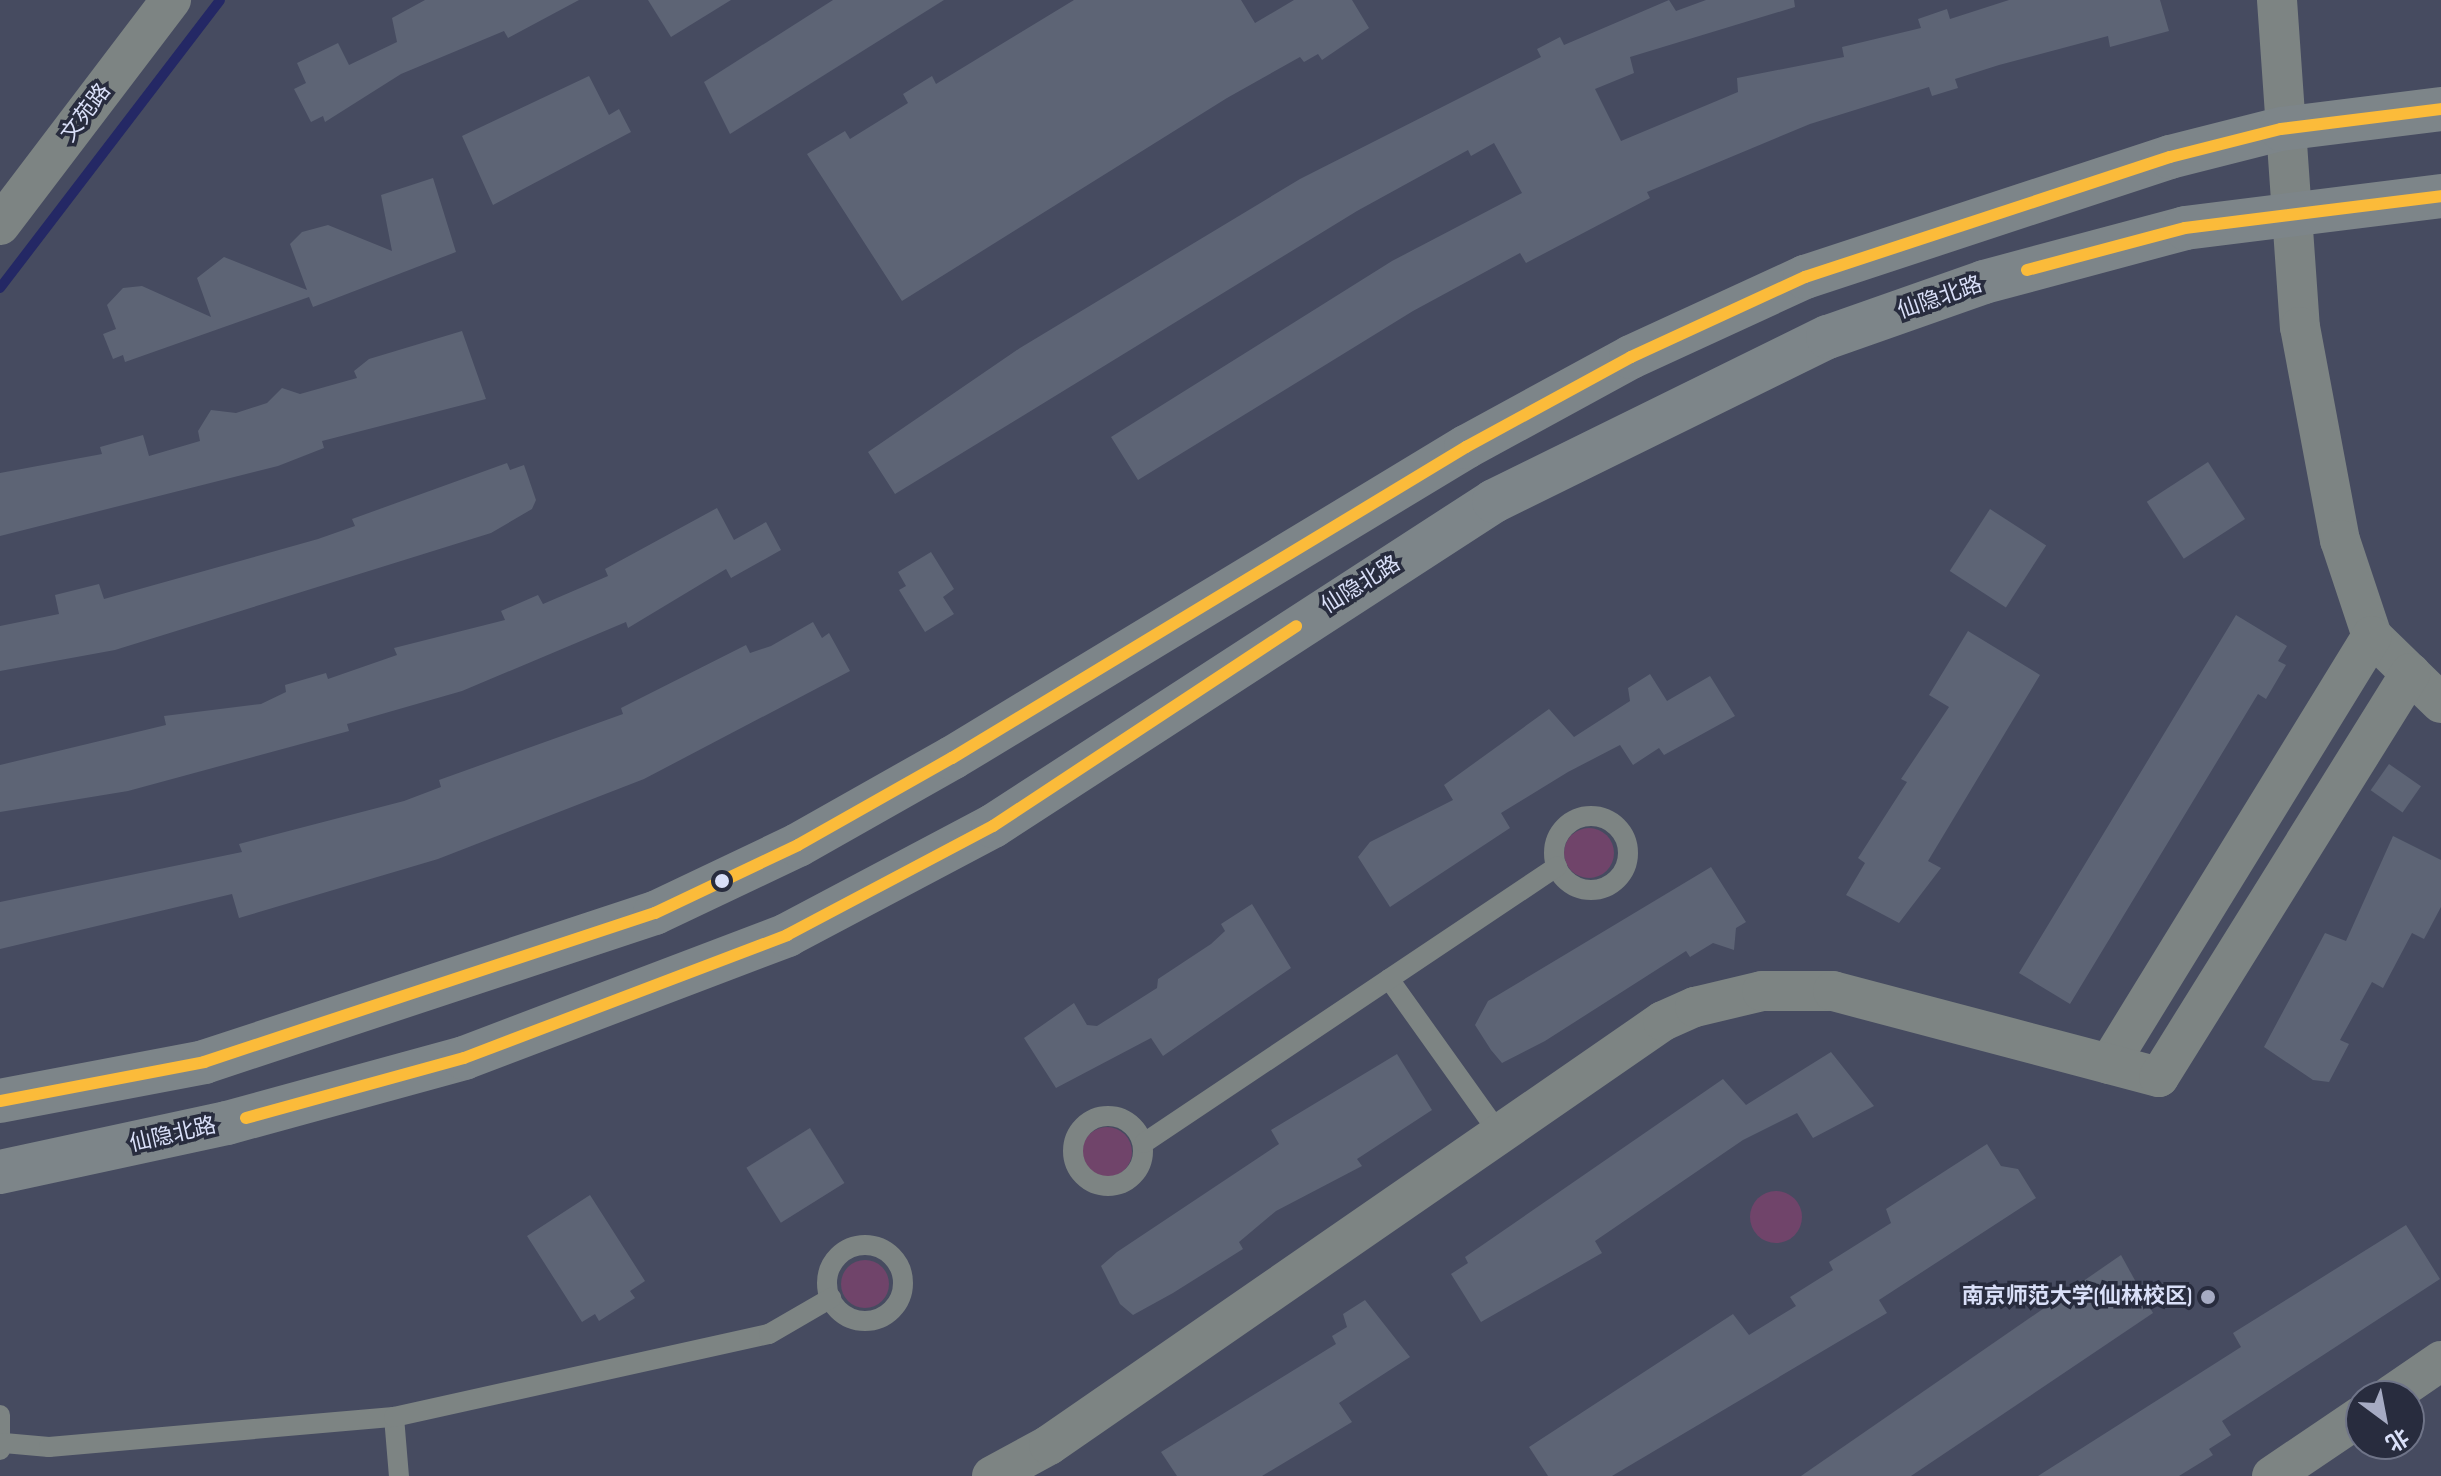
<!DOCTYPE html>
<html>
<head>
<meta charset="utf-8">
<style>
  body { margin:0 }
  #map { position:relative; width:2441px; height:1476px; overflow:hidden; background:#464b60; font-family:"Sofia Sans Condensed","Noto Sans SC",sans-serif }
  div>[style] { position:absolute }
  [style*='--x'] { left:calc(var(--x)*1px); top:calc(var(--y)*1px); width:calc(var(--w)*1px); rotate:calc(var(--a)*1deg) }
  .green>* { inset:0; background:#70446a }
  .round { border-radius:50% }
  .stream>* { height:10px; margin:-5px; padding:0 5px; transform-origin:5px; border-radius:5px; background:#242865 }
  .building>* { inset:0; background:#5d6475; transform-origin:0 0 }
  .service>* { height:20px; margin:-10px; padding:0 10px; transform-origin:10px; border-radius:10px; background:#7d8483 }
  .service>.ring { margin:-10px; padding:0; box-sizing:content-box; background:none; border:20px solid #7d8483; border-radius:50% }
  .minor>* { height:40px; margin:-20px; padding:0 20px; transform-origin:20px; border-radius:20px; background:#7d8483 }
  .primary>* { height:44px; margin:-22px; padding:0 22px; transform-origin:22px; border-radius:22px; background:#7d8589 }
  .bus-1>* { height:12px; margin:-6px; padding:0 6px; transform-origin:6px; border-radius:6px; background:#fbbb3a }
  .dots>* { width:22px; height:22px; translate:-50% -50%; box-sizing:border-box; border:4px solid #282c3e; border-radius:50% }
  span { translate:-50% -50%; white-space:nowrap; text-align:center; line-height:1.15; -webkit-text-stroke:7px #282c3e; paint-order:stroke }
  .street-label { font-size:22px; color:#d9dff8 }
  .poi-label { font-size:22px; color:#d9dff8; font-weight:700 }
  .right { translate:-100% -50%; text-align:right }
  .north { position:absolute; left:2345px; top:1380px; width:80px; height:80px; box-sizing:border-box; background:#282c3e; border:2px solid #6f7488; border-radius:50%; rotate:148deg; font-size:22px; font-weight:700; line-height:32px; text-align:center; color:#d9dff8 }
  .north::after { content:''; display:block; margin:auto; width:28px; height:36px; background:#a6abc3; clip-path:polygon(50% 0,100% 100%,50% 72%,0 100%) }
</style>
</head>
<body>
<div id="map">
  <div class="green">
    <div class="round" style="left:1564px;top:828px;width:50px;height:50px"></div>
    <div class="round" style="left:1082px;top:1127px;width:50px;height:50px"></div>
    <div class="round" style="left:1750px;top:1191px;width:52px;height:52px"></div>
    <div class="round" style="left:841px;top:1260px;width:48px;height:48px"></div>
  </div>
  <div class="stream">
    <div style="--x:0;--y:288;--w:362;--a:-52.6"></div>
  </div>
  <div class="building">
    <div style="clip-path:polygon(425px 0,579px 0,508px 38px,504px 31px,401px 74px,325px 122px,323px 116px,311px 122px,294px 89px,306px 83px,297px 63px,338px 43px,349px 65px,397px 42px,392px 18px)"></div>
    <div style="clip-path:polygon(648px 0,731px 0,671px 37px)"></div>
    <div style="clip-path:polygon(833px 0,944px 0,730px 134px,704px 82px)"></div>
    <div style="clip-path:polygon(1074px 0,1241px 0,1255px 23px,1294px 0,1352px 0,1369px 28px,1322px 60px,1318px 54px,1304px 62px,1300px 57px,1227px 98px,902px 301px,807px 154px,845px 131px,850px 139px,908px 103px,903px 94px,932px 76px,936px 84px)"></div>
    <div style="clip-path:polygon(1669px 0,1676px 11px,1706px 0,1794px 0,1795px 7px,1630px 57px,1634px 73px,1595px 89px,1621px 141px,1738px 92px,1737px 78px,1844px 57px,1842px 47px,1921px 28px,1918px 19px,1947px 9px,1950px 19px,2009px 0,2160px 0,2169px 31px,2110px 47px,2108px 36px,1999px 65px,1955px 79px,1958px 88px,1932px 96px,1929px 87px,1810px 124px,1647px 192px,1650px 198px,1526px 263px,1520px 253px,1413px 311px,1138px 480px,1111px 437px,1392px 261px,1522px 193px,1494px 143px,1471px 156px,1468px 150px,1357px 211px,895px 494px,868px 452px,1020px 348px,1300px 179px,1541px 57px,1537px 49px,1560px 37px,1564px 45px)"></div>
    <div style="clip-path:polygon(589px 76px,609px 115px,619px 109px,631px 132px,493px 205px,462px 136px)"></div>
    <div style="clip-path:polygon(433px 178px,456px 252px,313px 307px,309px 297px,125px 362px,123px 355px,113px 359px,103px 334px,116px 329px,107px 305px,123px 288px,142px 286px,211px 317px,197px 278px,224px 257px,307px 290px,290px 244px,302px 232px,328px 225px,392px 251px,381px 195px)"></div>
    <div style="clip-path:polygon(462px 331px,486px 399px,322px 441px,324px 448px,278px 466px,0 536px,0 473px,102px 454px,100px 447px,143px 435px,149px 456px,200px 441px,198px 431px,211px 410px,236px 413px,267px 403px,282px 388px,300px 394px,357px 378px,354px 371px,369px 359px)"></div>
    <div style="left:2208px;top:462px;width:68px;height:73px;rotate:57deg"></div>
    <div style="clip-path:polygon(507px 463px,510px 470px,524px 465px,536px 500px,532px 509px,491px 533px,115px 650px,0 671px,0 626px,59px 614px,55px 595px,99px 584px,104px 599px,318px 539px,355px 526px,352px 519px)"></div>
    <div style="clip-path:polygon(717px 508px,734px 540px,766px 522px,781px 550px,731px 578px,726px 569px,628px 628px,626px 622px,462px 691px,347px 724px,349px 731px,128px 791px,0 812px,0 765px,166px 725px,164px 716px,261px 704px,286px 692px,285px 685px,326px 673px,328px 679px,397px 655px,394px 648px,505px 620px,501px 611px,538px 595px,543px 604px,608px 576px,605px 569px)"></div>
    <div style="left:1990px;top:509px;width:67px;height:74px;rotate:33deg"></div>
    <div style="clip-path:polygon(931px 552px,954px 589px,943px 597px,954px 614px,925px 632px,899px 590px,906px 586px,898px 572px)"></div>
    <div style="clip-path:polygon(2236px 615px,2287px 646px,2278px 661px,2286px 665px,2266px 699px,2258px 694px,2070px 1004px,2019px 973px)"></div>
    <div style="clip-path:polygon(813px 622px,822px 638px,829px 633px,850px 671px,644px 779px,438px 859px,239px 918px,232px 894px,0 949px,0 902px,242px 852px,239px 844px,404px 801px,441px 787px,439px 780px,623px 714px,621px 708px,746px 645px,750px 653px,771px 646px)"></div>
    <div style="clip-path:polygon(1968px 631px,2040px 675px,1928px 861px,1941px 868px,1899px 923px,1846px 895px,1865px 863px,1858px 858px,1907px 782px,1901px 779px,1949px 707px,1929px 695px)"></div>
    <div style="clip-path:polygon(1650px 674px,1667px 701px,1710px 676px,1735px 716px,1664px 755px,1659px 748px,1633px 765px,1620px 745px,1568px 772px,1501px 813px,1510px 828px,1390px 907px,1358px 857px,1370px 842px,1453px 800px,1444px 785px,1549px 709px,1574px 737px,1630px 701px,1628px 688px)"></div>
    <div style="left:2389px;top:764px;width:39px;height:32px;rotate:35deg"></div>
    <div style="clip-path:polygon(2393px 836px,2441px 860px,2441px 907px,2424px 939px,2412px 933px,2383px 988px,2372px 982px,2340px 1040px,2349px 1044px,2329px 1082px,2313px 1080px,2264px 1047px,2325px 933px,2346px 941px)"></div>
    <div style="clip-path:polygon(1711px 867px,1746px 922px,1736px 928px,1734px 950px,1713px 943px,1690px 957px,1686px 951px,1545px 1041px,1502px 1063px,1491px 1050px,1475px 1025px,1488px 1001px)"></div>
    <div style="clip-path:polygon(1252px 904px,1291px 968px,1163px 1056px,1151px 1038px,1056px 1088px,1024px 1038px,1074px 1003px,1087px 1025px,1097px 1026px,1157px 988px,1158px 979px,1211px 944px,1225px 931px,1221px 924px)"></div>
    <div style="clip-path:polygon(1831px 1052px,1874px 1106px,1813px 1138px,1797px 1113px,1743px 1140px,1595px 1241px,1602px 1253px,1481px 1322px,1451px 1274px,1468px 1263px,1465px 1257px,1723px 1079px,1746px 1105px)"></div>
    <div style="clip-path:polygon(1397px 1054px,1432px 1110px,1357px 1159px,1362px 1166px,1276px 1211px,1239px 1242px,1243px 1249px,1173px 1293px,1133px 1315px,1120px 1304px,1101px 1266px,1117px 1252px,1279px 1144px,1271px 1130px)"></div>
    <div style="left:810px;top:1128px;width:65px;height:75px;rotate:58deg"></div>
    <div style="clip-path:polygon(1987px 1144px,2001px 1166px,2018px 1169px,2036px 1198px,1879px 1300px,1887px 1313px,1612px 1476px,1548px 1476px,1529px 1447px,1733px 1314px,1749px 1335px,1796px 1306px,1790px 1297px,1833px 1270px,1829px 1262px,1891px 1223px,1886px 1209px)"></div>
    <div style="clip-path:polygon(590px 1195px,645px 1281px,630px 1291px,635px 1298px,599px 1321px,595px 1314px,582px 1322px,527px 1236px)"></div>
    <div style="clip-path:polygon(2406px 1225px,2440px 1279px,2222px 1421px,2231px 1435px,2209px 1449px,2213px 1455px,2179px 1476px,2038px 1476px,2241px 1347px,2233px 1333px)"></div>
    <div style="clip-path:polygon(2121px 1255px,2153px 1313px,1911px 1476px,1801px 1476px)"></div>
    <div style="clip-path:polygon(1365px 1300px,1410px 1357px,1339px 1403px,1352px 1422px,1262px 1476px,1177px 1476px,1161px 1452px,1336px 1344px,1332px 1336px,1347px 1327px,1343px 1314px)"></div>
  </div>
  <div class="service">
    <div class="ring" style="left:1554px;top:816px;width:54px;height:54px"></div>
    <div style="--x:1389;--y:979;--w:189;--a:54.5"></div>
    <div class="ring" style="left:1073px;top:1116px;width:50px;height:50px"></div>
    <div style="--x:1144;--y:1143;--w:497;--a:-33.8"></div>
    <div class="ring" style="left:827px;top:1245px;width:56px;height:56px"></div>
    <div style="--x:0;--y:1415;--w:35;--a:90"></div>
    <div style="--x:394;--y:1417;--w:59;--a:85.2"></div>
    <div style="--x:4;--y:1443;--w:45;--a:5.1"></div>
    <div style="--x:49;--y:1447;--w:346;--a:-5"></div>
    <div style="--x:394;--y:1417;--w:384;--a:-12.5"></div>
    <div style="--x:769;--y:1334;--w:72;--a:-30.1"></div>
  </div>
  <div class="minor">
    <div style="--x:2277;--y:0;--w:328;--a:86"></div>
    <div style="--x:2300;--y:327;--w:217;--a:79.4"></div>
    <div style="--x:2340;--y:540;--w:101;--a:71.6"></div>
    <div style="--x:2372;--y:636;--w:96;--a:44.2"></div>
    <div style="--x:0;--y:225;--w:283;--a:-52.8"></div>
    <div style="--x:2109;--y:1064;--w:502;--a:-58.43"></div>
    <div style="--x:2390;--y:1396;--w:62;--a:-34.5"></div>
    <div style="--x:992;--y:1476;--w:65;--a:-28.5"></div>
    <div style="--x:1049;--y:1445;--w:746;--a:-34.63"></div>
    <div style="--x:1663;--y:1021;--w:35;--a:-24"></div>
    <div style="--x:1695;--y:1007;--w:69;--a:-13.4"></div>
    <div style="--x:1762;--y:991;--w:71;--a:0"></div>
    <div style="--x:1833;--y:991;--w:337;--a:14.8"></div>
    <div style="--x:2159;--y:1077;--w:476;--a:-58.1"></div>
    <div style="--x:2272;--y:1476;--w:107;--a:-34"></div>
  </div>
  <div class="primary">
    <div style="--x:0;--y:1101;--w:208;--a:-10.8"></div>
    <div style="--x:204;--y:1062;--w:475;--a:-18.3"></div>
    <div style="--x:655;--y:913;--w:158;--a:-25.4"></div>
    <div style="--x:798;--y:845;--w:177;--a:-29.5"></div>
    <div style="--x:952;--y:758;--w:601;--a:-31.18"></div>
    <div style="--x:1466;--y:447;--w:188;--a:-28.6"></div>
    <div style="--x:1631;--y:357;--w:192;--a:-24.7"></div>
    <div style="--x:1805;--y:277;--w:384;--a:-18.2"></div>
    <div style="--x:2170;--y:157;--w:114;--a:-14.2"></div>
    <div style="--x:2281;--y:129;--w:161;--a:-7.1"></div>
    <div style="--x:0;--y:1172;--w:232;--a:-12.2"></div>
    <div style="--x:227;--y:1123;--w:246;--a:-15.3"></div>
    <div style="--x:464;--y:1058;--w:346;--a:-20.8"></div>
    <div style="--x:787;--y:935;--w:233;--a:-27.9"></div>
    <div style="--x:993;--y:826;--w:597;--a:-32.97"></div>
    <div style="--x:1494;--y:501;--w:372;--a:-26.2"></div>
    <div style="--x:1828;--y:337;--w:165;--a:-19.4"></div>
    <div style="--x:1984;--y:282;--w:208;--a:-15"></div>
    <div style="--x:2185;--y:228;--w:258;--a:-7.1"></div>
  </div>
  <div class="bus-1">
    <div style="--x:2027;--y:270;--w:163;--a:-14.9"></div>
    <div style="--x:2185;--y:228;--w:258;--a:-7.1"></div>
    <div style="--x:0;--y:1101;--w:208;--a:-10.8"></div>
    <div style="--x:204;--y:1062;--w:475;--a:-18.3"></div>
    <div style="--x:655;--y:913;--w:158;--a:-25.4"></div>
    <div style="--x:798;--y:845;--w:177;--a:-29.5"></div>
    <div style="--x:952;--y:758;--w:601;--a:-31.18"></div>
    <div style="--x:1466;--y:447;--w:188;--a:-28.6"></div>
    <div style="--x:1631;--y:357;--w:192;--a:-24.7"></div>
    <div style="--x:1805;--y:277;--w:384;--a:-18.2"></div>
    <div style="--x:2170;--y:157;--w:114;--a:-14.2"></div>
    <div style="--x:2281;--y:129;--w:161;--a:-7.1"></div>
    <div style="--x:246;--y:1118;--w:226;--a:-15.4"></div>
    <div style="--x:464;--y:1058;--w:346;--a:-20.8"></div>
    <div style="--x:787;--y:935;--w:233;--a:-27.9"></div>
    <div style="--x:993;--y:826;--w:363;--a:-33.4"></div>
  </div>
  <div class="dots">
    <div style="left:722px;top:881px;background:#d9dff8"></div>
    <div style="left:2208px;top:1297px;background:#a6abc3"></div>
  </div>
  <div class="street-label">
    <span style="left:86px;top:113px;rotate:-53deg">文苑路</span>
    <span style="left:1940px;top:298px;rotate:-19deg">仙隐北路</span>
    <span style="left:1361px;top:585px;rotate:-32deg">仙隐北路</span>
    <span style="left:173px;top:1135px;rotate:-13deg">仙隐北路</span>
  </div>
  <div class="poi-label">
    <span class="right" style="left:2192px;top:1297px">南京师范大学(仙林校区)</span>
  </div>
  <div class="north">北</div>
</div>
</body>
</html>
